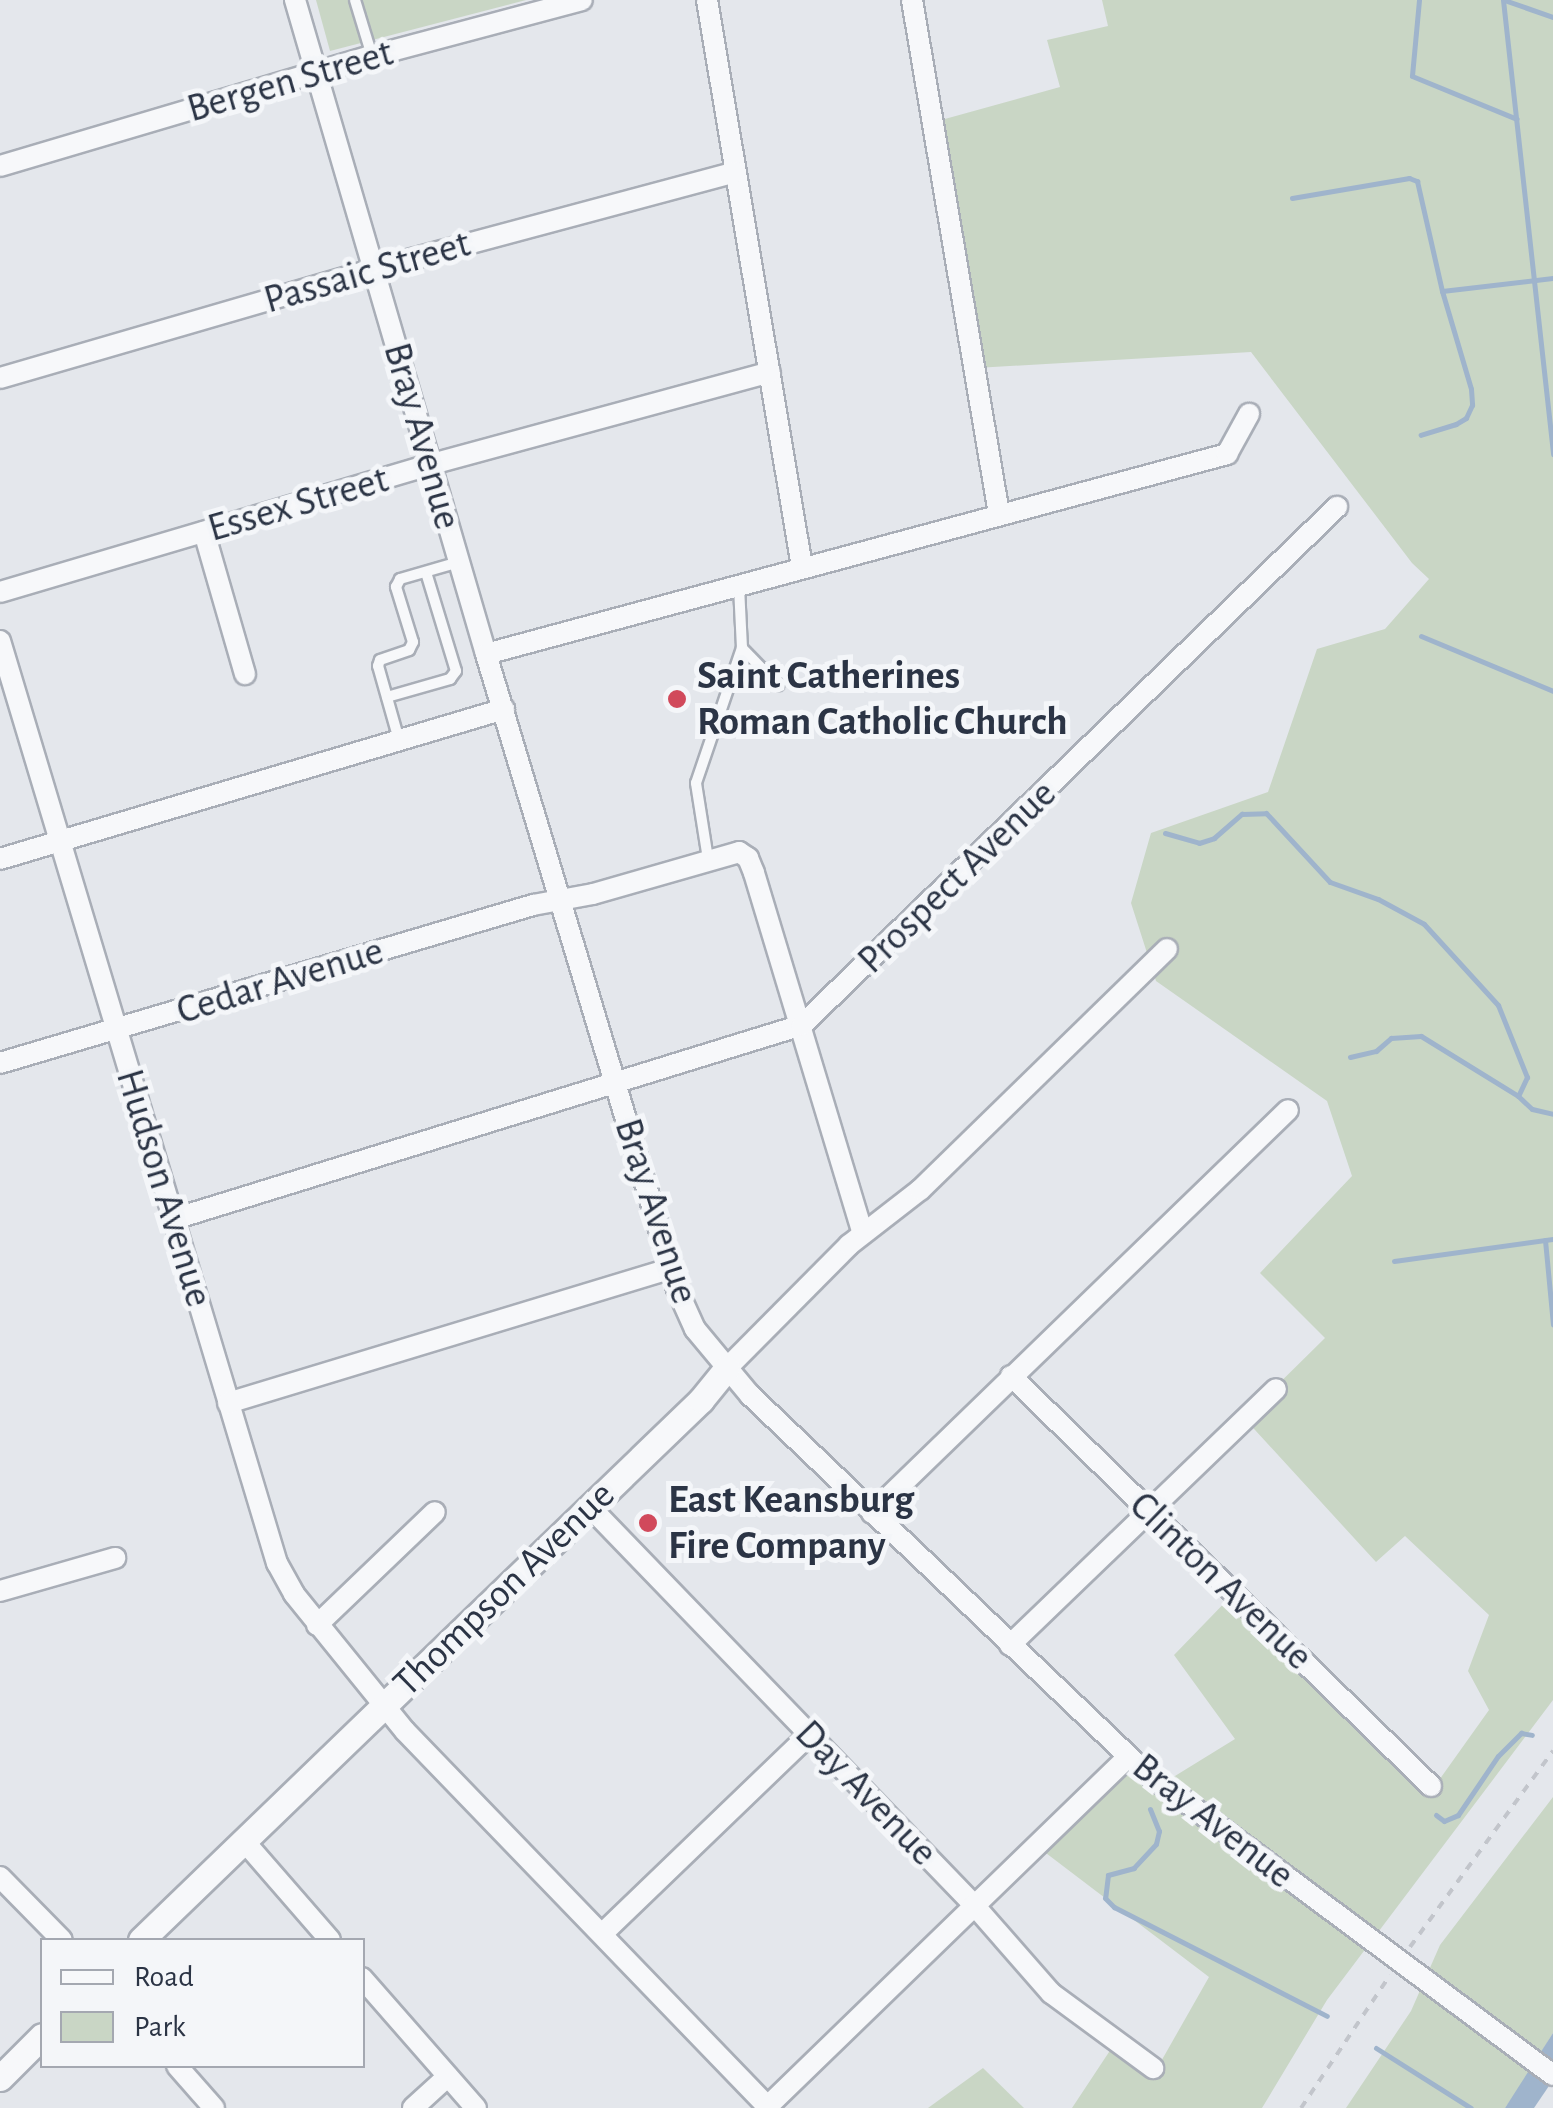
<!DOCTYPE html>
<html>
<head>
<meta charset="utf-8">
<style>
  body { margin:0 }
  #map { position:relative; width:1553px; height:2108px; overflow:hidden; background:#e4e7ec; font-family:"Alegreya Sans",sans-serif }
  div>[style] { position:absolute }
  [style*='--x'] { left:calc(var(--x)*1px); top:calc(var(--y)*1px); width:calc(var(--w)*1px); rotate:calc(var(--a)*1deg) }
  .green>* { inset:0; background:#c9d6c5 }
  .water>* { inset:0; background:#9fb4cc }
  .stream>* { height:5px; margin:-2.5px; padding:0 2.5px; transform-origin:2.5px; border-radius:2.5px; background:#9fb4cc }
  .path>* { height:4px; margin-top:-2px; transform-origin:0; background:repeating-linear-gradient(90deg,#c2c5cb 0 8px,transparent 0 16px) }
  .roads { filter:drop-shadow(2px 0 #a9aeb7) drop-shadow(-2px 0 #a9aeb7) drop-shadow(0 2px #a9aeb7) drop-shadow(0 -2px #a9aeb7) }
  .service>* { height:10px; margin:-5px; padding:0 5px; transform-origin:5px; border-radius:5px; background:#f7f8fa }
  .minor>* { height:20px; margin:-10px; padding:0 10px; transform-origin:10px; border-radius:10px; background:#f7f8fa }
  .tertiary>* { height:25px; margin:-12.5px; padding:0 12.5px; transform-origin:12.5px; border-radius:12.5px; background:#f7f8fa }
  .dots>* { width:28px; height:28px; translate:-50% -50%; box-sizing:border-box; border:5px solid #f4f6f9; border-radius:50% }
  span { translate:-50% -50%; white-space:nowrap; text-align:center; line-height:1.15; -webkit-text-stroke:10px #f4f6f9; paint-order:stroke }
  .street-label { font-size:40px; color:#2b3445 }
  .poi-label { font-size:40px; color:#2b3445; font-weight:700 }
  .left { translate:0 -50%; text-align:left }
  .legend { position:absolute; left:40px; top:1938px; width:325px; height:130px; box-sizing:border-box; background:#f4f6f9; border:2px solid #a4a8b1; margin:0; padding:12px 18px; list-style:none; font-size:30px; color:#2b3445 }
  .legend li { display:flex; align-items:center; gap:20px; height:50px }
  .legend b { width:50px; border:2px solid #a4a8b1 }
</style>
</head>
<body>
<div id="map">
  <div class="green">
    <div style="clip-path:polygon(316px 0,526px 0,330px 51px)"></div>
    <div style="clip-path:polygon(1102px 0,1553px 0,1553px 1700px,1327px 2000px,1262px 2108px,1072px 2108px,1113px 2046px,1155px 2072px,1209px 1977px,1038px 1847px,1130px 1754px,1162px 1784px,1235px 1739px,1174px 1655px,1237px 1590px,1437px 1783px,1489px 1710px,1468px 1671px,1489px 1615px,1405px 1536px,1376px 1562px,1244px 1418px,1325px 1338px,1260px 1273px,1352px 1176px,1327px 1101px,1156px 981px,1131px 903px,1151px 833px,1268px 792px,1317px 649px,1385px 629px,1429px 579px,1412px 563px,1251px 352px,976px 368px,934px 122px,1060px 87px,1047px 40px,1108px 26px)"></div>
    <div style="clip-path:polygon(1553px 1797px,1553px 2033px,1522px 2084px,1505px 2108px,1346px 2108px,1411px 2011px,1440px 1945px)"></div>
    <div style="clip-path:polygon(983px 2068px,1024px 2108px,928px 2108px)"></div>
  </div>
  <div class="water">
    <div style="clip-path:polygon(1553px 2033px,1553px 2080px,1534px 2108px,1505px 2108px)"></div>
  </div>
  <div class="stream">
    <div style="--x:1419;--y:0;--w:76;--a:95.3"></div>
    <div style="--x:1412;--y:76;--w:113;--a:22.3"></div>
    <div style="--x:1503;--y:0;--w:457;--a:83.7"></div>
    <div style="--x:1504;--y:0;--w:52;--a:19.1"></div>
    <div style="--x:1292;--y:198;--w:119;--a:-9.7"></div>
    <div style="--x:1409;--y:178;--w:9;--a:21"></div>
    <div style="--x:1417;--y:181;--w:113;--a:77.2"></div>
    <div style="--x:1442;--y:291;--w:102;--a:73.5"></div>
    <div style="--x:1471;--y:389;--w:16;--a:86"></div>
    <div style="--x:1472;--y:405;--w:14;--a:115"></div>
    <div style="--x:1466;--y:418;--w:12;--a:149"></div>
    <div style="--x:1456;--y:424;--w:37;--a:163"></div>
    <div style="--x:1442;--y:291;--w:112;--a:-6.7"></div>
    <div style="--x:1421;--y:636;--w:143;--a:22.6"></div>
    <div style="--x:1165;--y:833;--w:35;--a:16"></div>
    <div style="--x:1199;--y:843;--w:16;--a:-18"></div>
    <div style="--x:1214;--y:838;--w:37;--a:-41"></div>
    <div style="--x:1242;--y:814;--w:24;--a:-2"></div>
    <div style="--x:1266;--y:813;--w:94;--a:47.2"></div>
    <div style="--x:1330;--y:882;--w:51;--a:19.5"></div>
    <div style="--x:1378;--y:899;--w:52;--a:28.5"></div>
    <div style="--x:1424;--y:924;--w:110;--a:47.6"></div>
    <div style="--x:1498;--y:1005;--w:78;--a:68.1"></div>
    <div style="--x:1527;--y:1077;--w:21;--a:115"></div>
    <div style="--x:1518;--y:1096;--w:19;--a:43"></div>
    <div style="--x:1532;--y:1109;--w:22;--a:13"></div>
    <div style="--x:1350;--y:1057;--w:27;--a:-13"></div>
    <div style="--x:1376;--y:1051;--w:20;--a:-41"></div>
    <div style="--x:1391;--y:1038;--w:30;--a:-4"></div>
    <div style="--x:1421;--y:1036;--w:114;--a:31.7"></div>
    <div style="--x:1545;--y:1240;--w:85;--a:84.6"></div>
    <div style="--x:1394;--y:1261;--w:161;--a:-7.9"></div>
    <div style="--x:1150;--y:1809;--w:24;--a:68"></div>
    <div style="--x:1159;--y:1831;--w:13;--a:103"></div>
    <div style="--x:1156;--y:1844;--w:33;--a:133"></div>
    <div style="--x:1134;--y:1868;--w:27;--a:165"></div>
    <div style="--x:1108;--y:1875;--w:23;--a:97"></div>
    <div style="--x:1105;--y:1898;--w:13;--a:45"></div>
    <div style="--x:1114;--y:1907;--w:239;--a:27.1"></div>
    <div style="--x:1436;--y:1815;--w:10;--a:37"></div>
    <div style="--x:1444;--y:1821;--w:15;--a:-23"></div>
    <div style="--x:1458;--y:1815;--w:71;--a:-55.9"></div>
    <div style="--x:1498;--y:1756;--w:33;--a:-45"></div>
    <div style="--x:1521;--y:1733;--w:11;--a:10"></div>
    <div style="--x:1376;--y:2048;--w:112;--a:32.3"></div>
  </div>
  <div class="path">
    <div style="--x:1410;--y:1947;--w:243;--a:-53.9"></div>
    <div style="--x:1301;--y:2108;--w:160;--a:-56.2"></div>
  </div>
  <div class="roads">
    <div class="service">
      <div style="--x:355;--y:0;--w:59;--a:73.1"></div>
      <div style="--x:742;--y:648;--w:52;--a:45.8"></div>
      <div style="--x:387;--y:697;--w:66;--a:-15.9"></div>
      <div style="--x:450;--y:679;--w:10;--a:-53"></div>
      <div style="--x:456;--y:671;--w:103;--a:-106.9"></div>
      <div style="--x:399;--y:740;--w:77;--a:-105.8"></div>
      <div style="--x:378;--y:666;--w:6;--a:-72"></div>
      <div style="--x:380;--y:660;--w:31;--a:-19"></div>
      <div style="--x:409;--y:650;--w:9;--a:-63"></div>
      <div style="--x:413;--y:642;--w:58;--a:-107.2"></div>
      <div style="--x:396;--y:587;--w:9;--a:-63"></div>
      <div style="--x:400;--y:579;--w:61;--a:-16.1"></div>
      <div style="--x:708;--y:859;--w:77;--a:-99"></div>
      <div style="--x:696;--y:783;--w:143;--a:-71.2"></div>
      <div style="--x:742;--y:648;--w:62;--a:-92.8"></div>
    </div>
    <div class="minor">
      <div style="--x:295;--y:0;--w:681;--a:73.72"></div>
      <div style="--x:486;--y:654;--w:663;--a:73.26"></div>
      <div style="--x:677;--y:1289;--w:44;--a:65.8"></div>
      <div style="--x:695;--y:1329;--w:86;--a:50.2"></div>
      <div style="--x:750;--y:1395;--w:543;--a:43.66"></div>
      <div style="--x:1143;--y:1770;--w:511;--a:36.65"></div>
      <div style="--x:707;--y:0;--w:575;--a:80.49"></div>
      <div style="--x:912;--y:0;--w:521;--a:80.39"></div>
      <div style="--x:0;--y:166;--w:388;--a:-16.5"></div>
      <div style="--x:372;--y:56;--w:217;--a:-14.9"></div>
      <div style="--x:0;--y:378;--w:390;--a:-16.2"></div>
      <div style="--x:374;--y:269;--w:374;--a:-15"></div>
      <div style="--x:204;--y:532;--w:148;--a:73.9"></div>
      <div style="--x:0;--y:592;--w:451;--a:-16.5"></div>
      <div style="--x:432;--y:464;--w:350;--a:-15.2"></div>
      <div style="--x:0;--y:641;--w:963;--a:73.28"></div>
      <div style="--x:277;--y:1563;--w:35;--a:61"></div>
      <div style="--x:294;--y:1594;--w:176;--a:51"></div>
      <div style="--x:405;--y:1731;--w:524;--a:46.01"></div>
      <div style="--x:486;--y:654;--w:768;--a:-15.1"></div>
      <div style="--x:1227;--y:454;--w:46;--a:-61.2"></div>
      <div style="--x:0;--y:859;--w:526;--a:-16.57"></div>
      <div style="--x:0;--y:1063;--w:556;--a:-16.51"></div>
      <div style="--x:533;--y:905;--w:61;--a:-10.4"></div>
      <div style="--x:593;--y:894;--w:152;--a:-16"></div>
      <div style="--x:739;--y:852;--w:11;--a:34"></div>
      <div style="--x:748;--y:858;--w:16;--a:68"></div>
      <div style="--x:754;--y:873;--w:376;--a:73.2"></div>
      <div style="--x:174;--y:1219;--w:657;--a:-17.17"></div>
      <div style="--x:802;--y:1025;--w:745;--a:-44.08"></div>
      <div style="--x:727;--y:1368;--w:173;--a:-45.2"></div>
      <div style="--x:849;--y:1245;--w:90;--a:-37.8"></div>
      <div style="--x:920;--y:1190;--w:345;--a:-44.3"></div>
      <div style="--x:1011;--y:1376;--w:587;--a:44.31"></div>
      <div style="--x:228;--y:1403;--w:463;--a:-16.9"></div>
      <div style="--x:589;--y:1506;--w:554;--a:46.02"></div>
      <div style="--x:974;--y:1905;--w:117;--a:48.8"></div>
      <div style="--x:1051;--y:1993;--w:127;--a:36.3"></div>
      <div style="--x:872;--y:1513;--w:579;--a:-44.09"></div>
      <div style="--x:0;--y:1591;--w:120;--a:-16"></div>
      <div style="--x:317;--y:1625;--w:163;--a:-43.8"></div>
      <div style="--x:1010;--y:1645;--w:369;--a:-43.9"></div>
      <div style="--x:244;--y:1841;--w:131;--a:49"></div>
      <div style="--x:0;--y:1877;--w:88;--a:45.5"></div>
      <div style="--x:602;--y:1934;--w:289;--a:-43.9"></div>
      <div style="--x:362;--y:1978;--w:173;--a:48.8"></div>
      <div style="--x:177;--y:2066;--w:56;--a:48.6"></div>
      <div style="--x:768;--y:2106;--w:501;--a:-44.11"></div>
      <div style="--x:413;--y:2108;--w:47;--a:-42.4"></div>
    </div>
    <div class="tertiary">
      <div style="--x:141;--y:1940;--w:778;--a:-43.96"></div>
      <div style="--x:701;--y:1400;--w:41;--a:-50.9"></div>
      <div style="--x:0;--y:2078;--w:59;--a:-45"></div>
    </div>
  </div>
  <div class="dots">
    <div style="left:677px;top:699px;background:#d1495b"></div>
    <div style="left:648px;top:1523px;background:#d1495b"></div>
  </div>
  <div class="street-label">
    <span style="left:290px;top:81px;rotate:-16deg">Bergen Street</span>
    <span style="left:367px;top:272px;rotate:-16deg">Passaic Street</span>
    <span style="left:422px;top:436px;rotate:74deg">Bray Avenue</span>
    <span style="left:298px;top:504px;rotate:-16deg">Essex Street</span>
    <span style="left:957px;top:877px;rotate:-44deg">Prospect Avenue</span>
    <span style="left:280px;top:981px;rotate:-17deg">Cedar Avenue</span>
    <span style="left:164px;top:1188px;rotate:73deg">Hudson Avenue</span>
    <span style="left:656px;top:1211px;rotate:72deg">Bray Avenue</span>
    <span style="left:1221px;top:1581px;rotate:44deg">Clinton Avenue</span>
    <span style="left:504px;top:1589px;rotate:-44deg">Thompson Avenue</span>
    <span style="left:866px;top:1793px;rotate:46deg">Day Avenue</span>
    <span style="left:1213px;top:1821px;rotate:38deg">Bray Avenue</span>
  </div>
  <div class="poi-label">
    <span class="left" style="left:697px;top:699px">Saint Catherines<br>Roman Catholic Church</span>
    <span class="left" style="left:668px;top:1523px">East Keansburg<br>Fire Company</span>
  </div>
  <ul class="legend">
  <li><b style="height:12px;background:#f7f8fa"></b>Road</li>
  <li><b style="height:28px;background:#c9d6c5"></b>Park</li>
  </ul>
</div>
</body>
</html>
